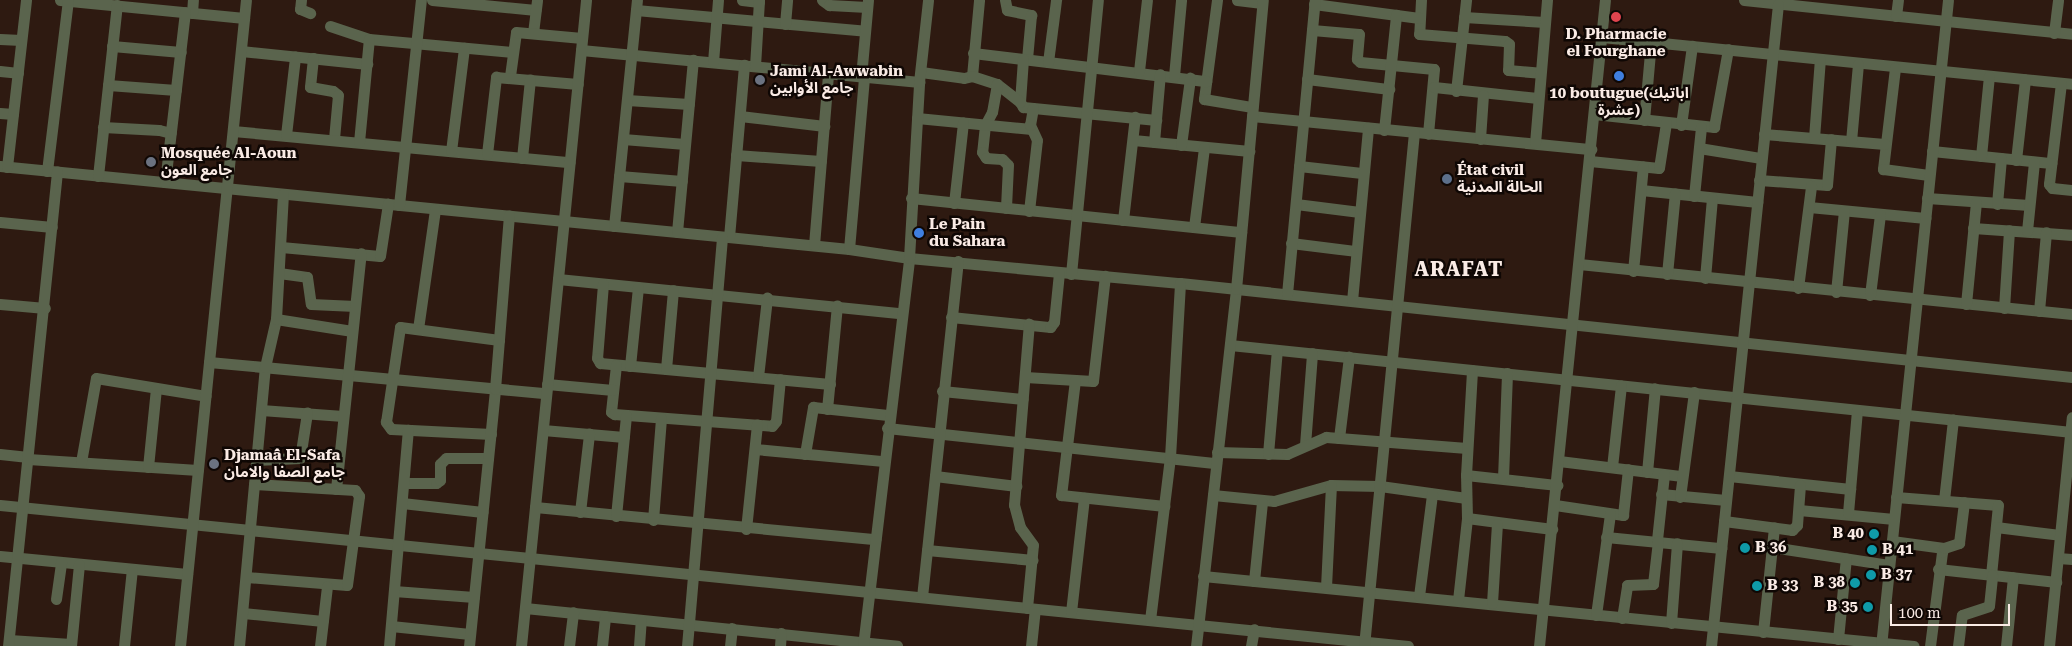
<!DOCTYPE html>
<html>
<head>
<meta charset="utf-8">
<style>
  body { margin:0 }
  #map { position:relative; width:2072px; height:646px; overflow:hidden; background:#2e1a11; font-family:"Roboto Serif","Noto Sans Arabic",serif }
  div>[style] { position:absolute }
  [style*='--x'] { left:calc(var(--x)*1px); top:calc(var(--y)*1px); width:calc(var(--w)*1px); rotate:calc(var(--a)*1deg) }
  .minor>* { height:11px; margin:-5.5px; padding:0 5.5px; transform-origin:5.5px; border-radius:5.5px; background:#5a644d }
  .dots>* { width:14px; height:14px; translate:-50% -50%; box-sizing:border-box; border:2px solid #0f0704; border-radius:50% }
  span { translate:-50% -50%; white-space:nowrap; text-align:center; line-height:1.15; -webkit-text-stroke:5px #0f0704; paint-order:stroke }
  .poi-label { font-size:15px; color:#faebe5; font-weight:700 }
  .left { translate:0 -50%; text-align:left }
  .right { translate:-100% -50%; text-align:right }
  .district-label { font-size:20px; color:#faebe5; font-weight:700; letter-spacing:1px }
  .scale { position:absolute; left:1890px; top:604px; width:120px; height:22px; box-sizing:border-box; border:2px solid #faebe5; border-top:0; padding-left:6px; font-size:15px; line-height:18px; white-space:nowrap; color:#faebe5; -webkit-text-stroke:4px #0f0704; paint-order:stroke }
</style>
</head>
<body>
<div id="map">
  <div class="minor">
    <div style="--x:60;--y:0;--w:185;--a:5.6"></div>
    <div style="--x:301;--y:0;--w:9;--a:96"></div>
    <div style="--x:300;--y:9;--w:11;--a:22"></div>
    <div style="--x:432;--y:0;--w:104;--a:5.5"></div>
    <div style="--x:742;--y:0;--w:17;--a:7"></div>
    <div style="--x:822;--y:0;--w:9;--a:36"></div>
    <div style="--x:829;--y:5;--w:38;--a:3"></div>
    <div style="--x:1005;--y:0;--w:10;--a:79"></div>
    <div style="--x:1007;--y:10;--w:25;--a:12"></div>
    <div style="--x:1031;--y:15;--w:44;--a:95.2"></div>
    <div style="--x:1217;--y:0;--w:100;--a:97.5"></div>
    <div style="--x:1204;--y:99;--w:49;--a:9.5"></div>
    <div style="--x:1237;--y:0;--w:25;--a:7"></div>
    <div style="--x:1421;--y:0;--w:34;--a:93"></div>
    <div style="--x:1419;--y:34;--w:86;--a:4.7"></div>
    <div style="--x:1505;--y:41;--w:5;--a:37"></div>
    <div style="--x:1509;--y:44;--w:26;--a:92"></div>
    <div style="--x:1508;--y:70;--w:32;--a:5"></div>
    <div style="--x:1744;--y:0;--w:330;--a:5.9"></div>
    <div style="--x:1314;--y:4;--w:106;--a:7.6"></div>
    <div style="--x:636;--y:10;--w:230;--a:5.2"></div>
    <div style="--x:192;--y:13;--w:13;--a:-86"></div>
    <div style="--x:1896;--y:16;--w:16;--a:-83"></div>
    <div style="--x:1464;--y:17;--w:81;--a:3.5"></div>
    <div style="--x:785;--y:24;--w:24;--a:-85"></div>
    <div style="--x:330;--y:26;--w:41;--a:18.4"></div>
    <div style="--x:369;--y:39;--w:144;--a:5.2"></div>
    <div style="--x:1312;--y:30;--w:47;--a:4.9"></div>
    <div style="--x:1359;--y:34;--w:25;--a:95"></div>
    <div style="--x:1357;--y:59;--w:4;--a:45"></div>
    <div style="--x:1360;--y:62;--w:74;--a:5.4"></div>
    <div style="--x:1434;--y:69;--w:65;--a:95.3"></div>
    <div style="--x:533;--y:33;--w:33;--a:-83"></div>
    <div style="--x:2054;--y:33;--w:33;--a:-83"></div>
    <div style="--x:1602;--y:37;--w:472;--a:5.7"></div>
    <div style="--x:0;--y:39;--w:21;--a:3"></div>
    <div style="--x:112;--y:46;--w:69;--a:5"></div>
    <div style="--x:581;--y:50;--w:340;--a:5.4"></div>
    <div style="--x:241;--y:51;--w:127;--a:5.9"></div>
    <div style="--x:973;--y:53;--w:235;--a:6.9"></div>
    <div style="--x:313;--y:58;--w:29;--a:96"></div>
    <div style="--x:310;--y:87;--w:23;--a:10"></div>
    <div style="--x:333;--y:91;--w:6;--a:39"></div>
    <div style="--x:338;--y:95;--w:44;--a:95.2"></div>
    <div style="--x:1023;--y:59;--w:43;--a:94"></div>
    <div style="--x:1020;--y:102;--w:6;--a:59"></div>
    <div style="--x:1023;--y:107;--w:134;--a:5.6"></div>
    <div style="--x:713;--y:62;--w:62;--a:-85.4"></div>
    <div style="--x:1048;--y:62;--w:63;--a:-82.6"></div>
    <div style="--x:755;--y:66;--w:66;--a:-86.5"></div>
    <div style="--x:1895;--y:68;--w:102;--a:96.8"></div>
    <div style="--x:1883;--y:169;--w:46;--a:7.4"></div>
    <div style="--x:0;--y:71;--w:18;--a:6"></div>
    <div style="--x:1139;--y:71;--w:71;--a:-83.6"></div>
    <div style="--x:921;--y:72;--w:43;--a:7.9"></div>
    <div style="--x:964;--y:78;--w:8;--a:-14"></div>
    <div style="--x:972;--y:76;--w:76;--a:-84.7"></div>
    <div style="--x:510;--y:76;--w:44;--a:-82.2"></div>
    <div style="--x:516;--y:32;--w:66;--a:5.2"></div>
    <div style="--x:972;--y:76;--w:26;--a:18"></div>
    <div style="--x:997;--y:84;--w:29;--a:38"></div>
    <div style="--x:1174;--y:76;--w:76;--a:-84.7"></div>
    <div style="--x:861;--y:77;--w:77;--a:-84.8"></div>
    <div style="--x:1307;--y:79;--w:83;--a:7"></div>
    <div style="--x:2061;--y:83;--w:102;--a:96.8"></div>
    <div style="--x:2049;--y:184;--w:5;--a:53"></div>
    <div style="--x:2052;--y:188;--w:20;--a:6"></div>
    <div style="--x:997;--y:84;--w:28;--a:100"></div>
    <div style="--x:992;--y:112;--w:15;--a:118"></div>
    <div style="--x:985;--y:125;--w:27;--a:96"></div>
    <div style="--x:982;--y:152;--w:7;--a:56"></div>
    <div style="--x:986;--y:158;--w:16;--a:4"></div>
    <div style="--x:1002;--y:159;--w:8;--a:45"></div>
    <div style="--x:1008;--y:165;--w:43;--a:92.7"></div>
    <div style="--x:108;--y:85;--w:68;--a:4.2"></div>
    <div style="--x:1434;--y:87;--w:104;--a:6.1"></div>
    <div style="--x:1456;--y:91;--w:92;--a:-83.7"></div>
    <div style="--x:627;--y:100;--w:62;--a:3.7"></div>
    <div style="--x:0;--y:113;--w:13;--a:4"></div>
    <div style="--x:1594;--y:114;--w:121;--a:6.2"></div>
    <div style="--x:1714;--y:127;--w:79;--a:-79.8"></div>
    <div style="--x:740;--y:116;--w:85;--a:6.8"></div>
    <div style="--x:1252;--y:116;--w:341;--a:5.6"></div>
    <div style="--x:917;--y:118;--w:115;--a:5.5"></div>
    <div style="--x:1644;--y:120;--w:78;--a:-84.9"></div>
    <div style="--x:1681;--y:125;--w:80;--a:-82.1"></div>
    <div style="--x:103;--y:127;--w:56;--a:3.1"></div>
    <div style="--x:159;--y:130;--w:12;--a:14"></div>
    <div style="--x:1384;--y:130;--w:116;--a:-84"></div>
    <div style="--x:233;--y:131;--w:338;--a:5.3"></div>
    <div style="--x:1764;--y:134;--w:121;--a:4.7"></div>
    <div style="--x:286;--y:135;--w:79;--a:-83.4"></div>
    <div style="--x:1814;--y:138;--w:79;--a:-85.7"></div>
    <div style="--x:623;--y:139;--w:62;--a:4.6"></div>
    <div style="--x:1480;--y:139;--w:44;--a:-86.1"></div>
    <div style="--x:1133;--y:140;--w:117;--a:5.4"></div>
    <div style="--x:1851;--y:141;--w:77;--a:-84.8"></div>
    <div style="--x:359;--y:142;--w:103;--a:-84.5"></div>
    <div style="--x:1154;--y:142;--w:68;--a:-85"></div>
    <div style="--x:1535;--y:143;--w:144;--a:-85.2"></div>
    <div style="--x:1181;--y:145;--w:68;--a:-82.3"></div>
    <div style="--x:1699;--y:148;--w:63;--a:9.2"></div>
    <div style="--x:451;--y:151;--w:104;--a:-82.8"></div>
    <div style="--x:1932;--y:151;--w:120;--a:5.8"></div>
    <div style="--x:487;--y:154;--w:78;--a:-83.3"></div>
    <div style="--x:496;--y:77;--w:82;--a:4.9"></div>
    <div style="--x:736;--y:155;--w:85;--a:4"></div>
    <div style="--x:1981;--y:156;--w:80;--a:-84.3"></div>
    <div style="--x:522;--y:158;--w:79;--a:-84.2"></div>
    <div style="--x:2016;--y:160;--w:81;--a:-83.6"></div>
    <div style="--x:1590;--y:161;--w:69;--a:5.8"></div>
    <div style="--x:1659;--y:168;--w:46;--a:-81.2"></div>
    <div style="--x:0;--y:166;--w:853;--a:5.58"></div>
    <div style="--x:849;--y:249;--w:61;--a:8.5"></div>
    <div style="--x:909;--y:258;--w:272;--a:5.3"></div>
    <div style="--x:1180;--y:283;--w:897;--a:6.02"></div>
    <div style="--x:1299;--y:166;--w:63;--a:6.3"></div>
    <div style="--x:7;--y:167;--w:168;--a:-83.5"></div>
    <div style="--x:47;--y:171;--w:171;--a:-83"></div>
    <div style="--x:98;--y:176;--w:172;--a:-83.7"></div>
    <div style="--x:619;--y:176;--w:63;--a:4.5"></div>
    <div style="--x:1759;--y:180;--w:68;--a:4.2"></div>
    <div style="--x:1827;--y:185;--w:46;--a:-85"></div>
    <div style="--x:165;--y:182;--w:171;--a:-83.3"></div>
    <div style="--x:1641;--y:190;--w:117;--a:5.9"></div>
    <div style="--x:1694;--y:196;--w:69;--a:-84.2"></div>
    <div style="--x:911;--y:198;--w:332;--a:5.9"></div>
    <div style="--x:1927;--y:198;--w:102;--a:3.9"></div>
    <div style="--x:954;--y:203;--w:81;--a:-83.6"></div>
    <div style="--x:1296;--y:204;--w:64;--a:7.2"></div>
    <div style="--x:1997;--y:204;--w:46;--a:-85"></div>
    <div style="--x:399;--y:205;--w:206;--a:-83.9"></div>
    <div style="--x:1809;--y:207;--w:117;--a:5.4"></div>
    <div style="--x:1029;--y:211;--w:71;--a:-83.6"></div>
    <div style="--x:1037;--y:140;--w:17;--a:-115"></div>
    <div style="--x:1030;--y:125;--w:17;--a:-80"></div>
    <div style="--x:1123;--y:220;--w:104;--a:-83.4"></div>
    <div style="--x:0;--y:222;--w:52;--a:5.5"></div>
    <div style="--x:614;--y:226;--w:227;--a:-84.2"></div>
    <div style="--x:1194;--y:227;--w:80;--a:-82.8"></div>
    <div style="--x:1973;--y:228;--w:99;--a:4"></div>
    <div style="--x:2027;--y:231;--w:69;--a:-84.2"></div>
    <div style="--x:677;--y:232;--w:173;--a:-84.7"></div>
    <div style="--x:729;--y:237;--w:173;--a:-85"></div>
    <div style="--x:1291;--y:243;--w:64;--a:7.1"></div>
    <div style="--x:814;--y:245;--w:172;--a:-85.3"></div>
    <div style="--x:281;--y:247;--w:99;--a:5.2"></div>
    <div style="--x:380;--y:256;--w:53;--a:-81.3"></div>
    <div style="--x:849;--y:249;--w:173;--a:-85"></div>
    <div style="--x:1579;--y:264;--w:496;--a:5.8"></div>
    <div style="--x:1633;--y:271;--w:105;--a:-84.6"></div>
    <div style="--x:279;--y:273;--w:28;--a:8"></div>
    <div style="--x:307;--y:277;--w:27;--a:82"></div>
    <div style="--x:311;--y:304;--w:44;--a:2.6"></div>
    <div style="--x:1071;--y:274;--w:275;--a:-84.4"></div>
    <div style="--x:1667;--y:274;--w:81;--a:-84.4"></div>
    <div style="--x:1705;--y:278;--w:80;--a:-85"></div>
    <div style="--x:558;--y:279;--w:344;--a:5.7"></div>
    <div style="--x:603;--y:284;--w:74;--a:94.6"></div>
    <div style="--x:597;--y:358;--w:6;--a:59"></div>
    <div style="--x:600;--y:363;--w:231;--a:5.2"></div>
    <div style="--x:1798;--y:288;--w:103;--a:-82.7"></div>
    <div style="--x:1836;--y:292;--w:81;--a:-84.4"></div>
    <div style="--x:1287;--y:294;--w:295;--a:-84.6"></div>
    <div style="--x:1870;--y:295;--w:81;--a:-82.9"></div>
    <div style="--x:1352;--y:301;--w:174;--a:-84.7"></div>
    <div style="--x:0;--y:304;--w:45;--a:5.1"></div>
    <div style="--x:1966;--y:304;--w:102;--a:-84.4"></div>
    <div style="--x:2004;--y:308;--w:78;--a:-86.3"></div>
    <div style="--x:2039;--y:311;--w:79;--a:-84.9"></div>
    <div style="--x:951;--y:317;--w:100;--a:5.8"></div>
    <div style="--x:1050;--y:327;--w:6;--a:-51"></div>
    <div style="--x:1054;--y:322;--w:49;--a:-84.2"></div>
    <div style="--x:276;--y:319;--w:77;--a:9"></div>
    <div style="--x:418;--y:329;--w:121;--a:-81.9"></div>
    <div style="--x:1230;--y:345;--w:846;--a:5.9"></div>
    <div style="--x:209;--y:362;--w:338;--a:5.3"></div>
    <div style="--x:616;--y:365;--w:47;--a:96.1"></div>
    <div style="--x:611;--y:412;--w:4;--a:34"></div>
    <div style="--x:614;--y:414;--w:158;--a:4.3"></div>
    <div style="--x:772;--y:426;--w:6;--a:-51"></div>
    <div style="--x:776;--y:421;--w:42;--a:-84.6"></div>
    <div style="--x:630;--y:366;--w:79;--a:-84.2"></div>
    <div style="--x:666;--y:369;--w:79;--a:-84.9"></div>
    <div style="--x:758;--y:377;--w:80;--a:-83.5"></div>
    <div style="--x:1025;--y:377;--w:68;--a:3.4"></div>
    <div style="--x:1093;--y:381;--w:106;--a:-83.5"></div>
    <div style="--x:1075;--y:380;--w:116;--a:96.9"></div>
    <div style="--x:1061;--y:495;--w:104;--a:6.1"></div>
    <div style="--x:547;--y:384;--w:66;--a:5.2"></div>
    <div style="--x:942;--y:391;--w:81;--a:5.6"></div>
    <div style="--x:827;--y:409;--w:104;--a:-84.5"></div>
    <div style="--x:261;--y:410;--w:82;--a:4.2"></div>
    <div style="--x:887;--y:428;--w:331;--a:6.1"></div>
    <div style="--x:543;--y:430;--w:81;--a:4.9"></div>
    <div style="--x:491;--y:434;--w:100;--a:-177.1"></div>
    <div style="--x:391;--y:429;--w:9;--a:-126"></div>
    <div style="--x:386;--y:422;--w:96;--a:-81.6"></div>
    <div style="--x:400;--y:327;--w:100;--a:7.5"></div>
    <div style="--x:1339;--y:438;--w:82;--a:-83"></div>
    <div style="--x:1305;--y:445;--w:92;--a:-85.6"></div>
    <div style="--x:755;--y:449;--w:129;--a:5.4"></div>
    <div style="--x:1217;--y:452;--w:70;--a:1.6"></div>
    <div style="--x:1287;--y:454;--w:43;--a:-23.6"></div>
    <div style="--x:1326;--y:437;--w:141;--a:4.5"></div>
    <div style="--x:0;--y:454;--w:28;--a:6"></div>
    <div style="--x:805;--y:454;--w:48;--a:-80.3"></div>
    <div style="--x:813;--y:407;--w:75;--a:6.1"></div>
    <div style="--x:1268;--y:454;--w:104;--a:-85.1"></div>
    <div style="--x:28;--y:459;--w:170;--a:3.7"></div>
    <div style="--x:256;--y:460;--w:44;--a:-2.6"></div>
    <div style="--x:300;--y:458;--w:46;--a:-81.2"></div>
    <div style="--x:1559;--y:461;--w:124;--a:7"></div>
    <div style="--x:81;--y:462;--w:85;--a:-79.9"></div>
    <div style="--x:96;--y:378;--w:111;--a:9.3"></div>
    <div style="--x:148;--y:467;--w:79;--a:-84.2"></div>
    <div style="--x:1612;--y:467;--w:82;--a:-83.7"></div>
    <div style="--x:1647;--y:472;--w:84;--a:-84.6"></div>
    <div style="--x:1466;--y:475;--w:92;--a:6.3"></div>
    <div style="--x:935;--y:476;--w:82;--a:7"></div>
    <div style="--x:1729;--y:476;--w:122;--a:6.1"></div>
    <div style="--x:1503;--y:478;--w:105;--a:-87.8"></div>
    <div style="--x:404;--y:483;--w:32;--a:0"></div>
    <div style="--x:436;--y:483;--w:5;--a:-37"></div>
    <div style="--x:440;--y:480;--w:16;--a:-90"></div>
    <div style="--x:440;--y:464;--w:8;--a:-45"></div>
    <div style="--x:446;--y:458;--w:42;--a:0"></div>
    <div style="--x:336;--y:489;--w:237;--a:-84"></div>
    <div style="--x:1661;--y:494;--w:65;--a:5.3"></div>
    <div style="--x:1213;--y:495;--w:61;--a:5.6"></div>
    <div style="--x:1274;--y:501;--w:59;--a:-15.7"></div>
    <div style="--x:1331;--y:485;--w:49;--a:1.2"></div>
    <div style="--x:1380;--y:486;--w:87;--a:7.9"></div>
    <div style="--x:1680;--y:497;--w:106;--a:-82.4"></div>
    <div style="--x:1896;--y:497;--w:102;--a:4.5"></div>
    <div style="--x:1998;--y:505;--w:70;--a:95.7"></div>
    <div style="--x:1944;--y:500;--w:81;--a:-83.6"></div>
    <div style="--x:402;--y:503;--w:81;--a:6.4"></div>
    <div style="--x:0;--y:505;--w:1415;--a:5.72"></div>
    <div style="--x:1555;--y:505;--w:69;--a:8.4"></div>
    <div style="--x:1623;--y:515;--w:46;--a:-83.8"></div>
    <div style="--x:535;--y:507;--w:342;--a:5.4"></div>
    <div style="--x:1799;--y:510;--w:95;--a:5.4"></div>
    <div style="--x:580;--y:512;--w:79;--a:-83.4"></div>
    <div style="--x:1848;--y:513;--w:103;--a:-85"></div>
    <div style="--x:616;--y:516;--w:101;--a:-84.3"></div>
    <div style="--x:1467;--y:518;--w:86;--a:7.4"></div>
    <div style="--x:653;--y:520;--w:102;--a:-85.5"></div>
    <div style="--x:1724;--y:521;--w:69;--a:7.5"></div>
    <div style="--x:1792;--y:530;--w:7;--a:-45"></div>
    <div style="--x:1797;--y:525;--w:40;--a:-85.7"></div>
    <div style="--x:1996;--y:527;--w:64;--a:7.1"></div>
    <div style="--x:746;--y:529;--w:105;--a:-84"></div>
    <div style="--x:1606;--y:537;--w:116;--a:5.5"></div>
    <div style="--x:1657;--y:540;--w:66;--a:-83.9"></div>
    <div style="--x:1892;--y:541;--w:52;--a:7.7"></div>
    <div style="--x:1772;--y:547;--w:118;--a:8.7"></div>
    <div style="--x:927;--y:550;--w:106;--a:5.4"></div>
    <div style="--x:0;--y:556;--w:188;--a:5.5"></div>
    <div style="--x:2058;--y:558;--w:14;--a:4"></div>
    <div style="--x:1938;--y:569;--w:119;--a:6.3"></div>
    <div style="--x:1203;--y:576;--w:714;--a:5.62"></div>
    <div style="--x:246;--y:577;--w:101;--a:4.5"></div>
    <div style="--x:347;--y:585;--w:90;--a:-82.3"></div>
    <div style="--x:359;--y:496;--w:7;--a:-124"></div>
    <div style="--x:355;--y:490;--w:101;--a:-176.6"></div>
    <div style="--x:1254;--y:581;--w:79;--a:-84.2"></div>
    <div style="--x:1326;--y:587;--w:102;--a:-87.2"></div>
    <div style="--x:394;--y:591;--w:80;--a:4.3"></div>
    <div style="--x:1419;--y:596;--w:103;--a:-82.7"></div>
    <div style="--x:922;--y:597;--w:338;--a:-83.9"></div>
    <div style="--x:56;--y:599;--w:37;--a:-82"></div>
    <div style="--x:1458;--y:600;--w:82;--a:-83.7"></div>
    <div style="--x:1467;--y:518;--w:43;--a:-91.3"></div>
    <div style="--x:1466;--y:475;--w:105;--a:-86.7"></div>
    <div style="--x:1492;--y:603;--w:79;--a:-86.4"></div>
    <div style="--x:525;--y:608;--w:374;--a:5.8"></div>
    <div style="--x:1027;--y:608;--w:63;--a:-84.6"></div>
    <div style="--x:1033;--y:545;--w:22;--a:-126"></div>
    <div style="--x:1020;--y:527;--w:23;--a:-105"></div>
    <div style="--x:1014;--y:505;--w:182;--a:-85.3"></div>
    <div style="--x:1071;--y:612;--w:115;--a:-83.5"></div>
    <div style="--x:243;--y:613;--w:80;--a:5.7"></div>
    <div style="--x:1596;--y:615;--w:102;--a:-82.1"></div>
    <div style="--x:1622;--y:618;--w:33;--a:-81"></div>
    <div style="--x:1627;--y:585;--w:26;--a:-2"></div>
    <div style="--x:1653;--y:584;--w:43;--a:-83.4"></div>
    <div style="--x:1150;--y:620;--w:164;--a:-83"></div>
    <div style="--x:1170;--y:457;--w:174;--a:-86.7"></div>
    <div style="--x:1671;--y:623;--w:80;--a:-85.7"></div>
    <div style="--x:391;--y:626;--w:79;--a:5.8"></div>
    <div style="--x:1763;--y:632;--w:105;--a:-84"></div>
    <div style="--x:1838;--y:639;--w:81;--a:-84.4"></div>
    <div style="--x:9;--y:640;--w:62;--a:3.7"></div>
    <div style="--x:8;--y:646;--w:477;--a:-84.1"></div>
    <div style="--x:71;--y:646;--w:82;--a:-84.4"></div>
    <div style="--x:124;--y:646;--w:77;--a:-84.1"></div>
    <div style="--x:180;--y:646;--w:649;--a:-84.17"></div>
    <div style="--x:239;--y:646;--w:280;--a:-84.7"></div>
    <div style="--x:265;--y:367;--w:49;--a:-77.1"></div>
    <div style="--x:276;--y:319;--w:125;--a:-86.8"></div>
    <div style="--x:320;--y:646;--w:60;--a:-83.3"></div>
    <div style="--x:389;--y:646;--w:217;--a:-85"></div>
    <div style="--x:469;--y:646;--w:258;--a:-84.2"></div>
    <div style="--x:495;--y:389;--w:174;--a:-85.4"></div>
    <div style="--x:521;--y:646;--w:649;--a:-84.25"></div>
    <div style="--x:569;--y:646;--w:34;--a:-83"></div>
    <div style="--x:602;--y:646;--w:30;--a:-84"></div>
    <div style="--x:639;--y:646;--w:26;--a:-86"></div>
    <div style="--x:687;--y:646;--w:410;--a:-85.1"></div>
    <div style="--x:730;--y:646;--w:18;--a:-84"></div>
    <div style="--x:780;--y:646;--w:13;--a:-86"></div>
    <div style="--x:863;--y:646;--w:391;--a:-83.2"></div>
    <div style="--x:909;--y:258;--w:176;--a:-86.7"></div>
    <div style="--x:919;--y:82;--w:82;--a:-83.7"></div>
    <div style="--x:1031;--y:646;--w:37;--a:-84"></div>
    <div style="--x:1196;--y:646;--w:359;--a:-83.6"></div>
    <div style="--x:1236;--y:289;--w:290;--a:-84.7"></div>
    <div style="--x:1251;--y:646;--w:17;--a:-80"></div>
    <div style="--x:1364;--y:646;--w:516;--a:-84.44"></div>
    <div style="--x:1539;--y:646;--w:649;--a:-84.17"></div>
    <div style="--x:1711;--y:646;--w:645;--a:-84.04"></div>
    <div style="--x:1881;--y:646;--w:649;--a:-84.08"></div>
    <div style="--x:1930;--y:646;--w:95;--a:-82.7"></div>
    <div style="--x:1942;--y:552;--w:4;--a:-63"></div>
    <div style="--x:1944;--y:548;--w:16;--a:-18"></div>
    <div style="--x:1959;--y:543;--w:41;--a:-83"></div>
    <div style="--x:1958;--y:646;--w:31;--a:-83"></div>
    <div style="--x:1962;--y:615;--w:28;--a:-18"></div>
    <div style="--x:1989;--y:606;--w:31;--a:-84"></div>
    <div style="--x:2006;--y:646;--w:69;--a:-84.2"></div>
    <div style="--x:2049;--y:646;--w:230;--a:-84.3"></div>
  </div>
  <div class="dots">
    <div style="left:1616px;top:17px;background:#e0444e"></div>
    <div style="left:1619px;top:76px;background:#3f7fe0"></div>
    <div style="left:760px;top:80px;background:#6b7280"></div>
    <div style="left:151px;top:162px;background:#6b7280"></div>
    <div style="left:1447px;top:179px;background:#5c6f8a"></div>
    <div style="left:919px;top:233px;background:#3f7fe0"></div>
    <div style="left:214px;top:464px;background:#6b7280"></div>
    <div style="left:1874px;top:534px;background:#0f9aa8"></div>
    <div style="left:1745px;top:548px;background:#0f9aa8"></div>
    <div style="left:1872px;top:550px;background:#0f9aa8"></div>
    <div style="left:1871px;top:575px;background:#0f9aa8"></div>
    <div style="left:1855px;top:583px;background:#0f9aa8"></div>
    <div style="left:1757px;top:586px;background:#0f9aa8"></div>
    <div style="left:1868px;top:607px;background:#0f9aa8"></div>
  </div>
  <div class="poi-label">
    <span style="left:1616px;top:43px">D. Pharmacie<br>el Fourghane</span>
    <span class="left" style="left:770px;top:80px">Jami Al-Awwabin<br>جامع الأوابين</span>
    <span style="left:1619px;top:102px">10 boutugue(اباتيك<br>عشرة)</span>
    <span class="left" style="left:161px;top:162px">Mosquée Al-Aoun<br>جامع العون</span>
    <span class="left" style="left:1457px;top:179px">État civil<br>الحالة المدنية</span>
    <span class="left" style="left:929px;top:233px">Le Pain<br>du Sahara</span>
    <span class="left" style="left:224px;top:464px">Djamaâ El-Safa<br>جامع الصفا والامان</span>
    <span class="right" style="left:1864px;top:534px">B 40</span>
    <span class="left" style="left:1755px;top:548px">B 36</span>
    <span class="left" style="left:1882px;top:550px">B 41</span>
    <span class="left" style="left:1881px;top:575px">B 37</span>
    <span class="right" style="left:1845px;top:583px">B 38</span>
    <span class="left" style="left:1767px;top:586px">B 33</span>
    <span class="right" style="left:1858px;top:607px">B 35</span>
  </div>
  <div class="district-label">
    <span style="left:1459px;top:269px">ARAFAT</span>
  </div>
  <div class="scale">100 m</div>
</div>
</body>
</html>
